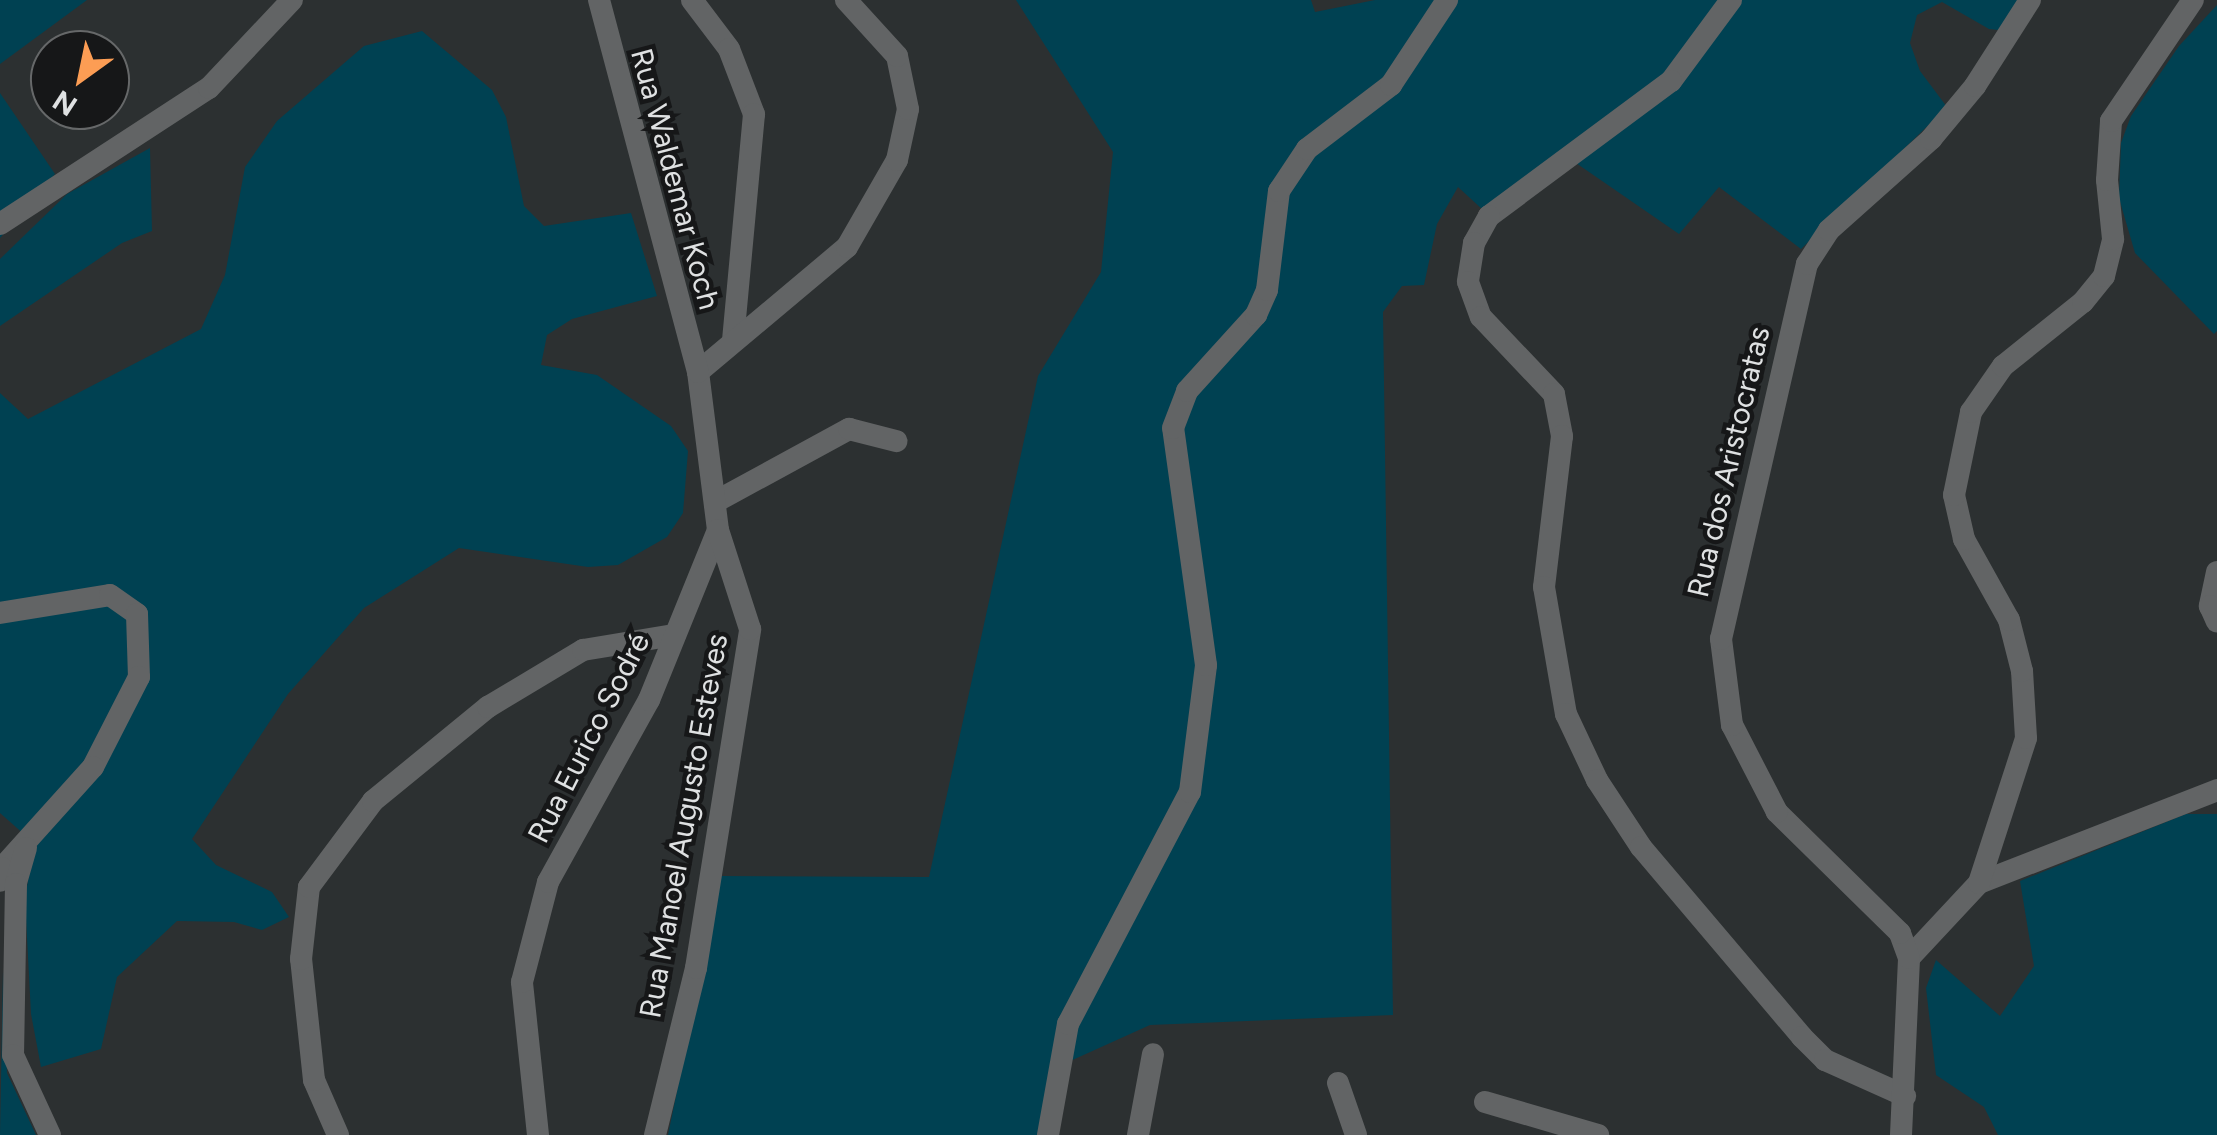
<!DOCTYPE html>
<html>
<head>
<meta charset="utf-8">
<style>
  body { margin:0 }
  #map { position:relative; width:2217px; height:1135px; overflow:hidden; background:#2c3031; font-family:Figtree,sans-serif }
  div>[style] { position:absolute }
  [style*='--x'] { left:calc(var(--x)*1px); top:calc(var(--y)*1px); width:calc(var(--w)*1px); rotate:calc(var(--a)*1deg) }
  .green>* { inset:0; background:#004152 }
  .minor>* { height:22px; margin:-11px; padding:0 11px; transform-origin:11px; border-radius:11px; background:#626465 }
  span { translate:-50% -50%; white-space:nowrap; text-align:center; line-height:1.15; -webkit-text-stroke:9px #161718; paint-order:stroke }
  .street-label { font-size:30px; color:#dfe1e2 }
  .north { position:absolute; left:30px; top:30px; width:100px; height:100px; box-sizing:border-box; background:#161718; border:2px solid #666869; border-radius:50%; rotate:213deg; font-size:28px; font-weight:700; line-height:40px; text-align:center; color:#dfe1e2 }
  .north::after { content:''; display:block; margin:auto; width:35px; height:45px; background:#fc9d54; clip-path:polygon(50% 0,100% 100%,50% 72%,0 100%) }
</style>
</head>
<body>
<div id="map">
  <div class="green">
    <div style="clip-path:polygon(0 0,87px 0,0 64px)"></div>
    <div style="clip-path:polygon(1016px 0,1311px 0,1315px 12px,1375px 0,2027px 0,2008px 31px,1989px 29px,1942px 2px,1917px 15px,1910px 43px,1920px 71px,1947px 107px,1801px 249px,1719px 187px,1679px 234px,1560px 152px,1483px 210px,1458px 187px,1437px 224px,1424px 285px,1402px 286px,1383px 312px,1393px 1015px,1150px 1025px,1057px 1067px,1037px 1135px,668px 1135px,721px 876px,929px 877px,1038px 376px,1101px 272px,1113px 152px)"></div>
    <div style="clip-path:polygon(2217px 5px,2217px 331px,2214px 334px,2135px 253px,2119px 198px,2121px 143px,2131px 116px,2179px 46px)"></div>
    <div style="clip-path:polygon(422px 31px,492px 90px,506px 117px,524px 206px,544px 226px,631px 213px,657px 296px,572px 319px,547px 335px,541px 365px,597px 375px,671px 426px,688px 451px,683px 513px,667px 537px,618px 565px,588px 567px,459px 548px,364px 608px,288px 694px,192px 839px,216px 865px,272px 892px,289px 917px,262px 930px,234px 922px,177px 921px,117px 977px,101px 1049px,41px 1067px,31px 1014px,25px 899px,34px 843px,0 813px,0 393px,28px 419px,201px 329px,225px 275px,245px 167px,277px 121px,364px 46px)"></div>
    <div style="clip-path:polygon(0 93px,55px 174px,0 238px)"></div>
    <div style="clip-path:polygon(150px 148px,152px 231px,122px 243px,0 326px,0 259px,67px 194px)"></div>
    <div style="clip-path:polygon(2186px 814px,2217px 814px,2217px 1135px,1998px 1135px,1984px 1107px,1936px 1075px,1926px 988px,1936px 960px,2000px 1016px,2034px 966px,2020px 881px)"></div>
    <div style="clip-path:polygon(3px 971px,7px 1073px,36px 1135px,0 1135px)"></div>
  </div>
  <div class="minor">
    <div style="--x:692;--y:0;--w:61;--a:52.9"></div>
    <div style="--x:729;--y:49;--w:70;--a:69"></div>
    <div style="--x:754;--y:114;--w:228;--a:95.3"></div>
    <div style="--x:1731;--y:0;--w:101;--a:126.5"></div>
    <div style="--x:1671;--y:81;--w:227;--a:143.4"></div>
    <div style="--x:1489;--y:216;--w:31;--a:119"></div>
    <div style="--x:1474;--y:243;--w:39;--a:99"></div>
    <div style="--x:1468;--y:282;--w:37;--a:70"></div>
    <div style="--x:1481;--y:317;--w:106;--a:46.5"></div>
    <div style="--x:1554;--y:394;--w:43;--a:79.2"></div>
    <div style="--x:1562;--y:436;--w:152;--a:96.8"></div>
    <div style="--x:1544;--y:587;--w:129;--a:80.2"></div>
    <div style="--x:1566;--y:714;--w:73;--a:64.8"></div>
    <div style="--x:1597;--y:780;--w:80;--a:56.7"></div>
    <div style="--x:1641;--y:847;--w:249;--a:49.7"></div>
    <div style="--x:1802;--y:1037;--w:33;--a:45"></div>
    <div style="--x:1825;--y:1060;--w:88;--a:24.2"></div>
    <div style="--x:0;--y:224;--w:249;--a:-33.1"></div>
    <div style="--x:209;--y:88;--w:121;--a:-46.7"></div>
    <div style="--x:698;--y:372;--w:194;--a:-40"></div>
    <div style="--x:847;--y:247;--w:100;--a:-60.1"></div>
    <div style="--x:897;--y:160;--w:52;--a:-77.8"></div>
    <div style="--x:908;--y:109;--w:54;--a:-101.7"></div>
    <div style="--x:897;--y:56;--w:76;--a:-132.3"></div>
    <div style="--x:715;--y:502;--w:153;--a:-28.6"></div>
    <div style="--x:849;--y:429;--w:49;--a:14.3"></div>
    <div style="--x:2217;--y:572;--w:35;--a:102"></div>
    <div style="--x:2210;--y:606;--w:17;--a:66"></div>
    <div style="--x:0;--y:613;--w:111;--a:-9.3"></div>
    <div style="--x:110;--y:595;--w:33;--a:35"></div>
    <div style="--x:137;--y:614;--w:63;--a:88.2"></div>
    <div style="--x:139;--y:677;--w:101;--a:117.1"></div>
    <div style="--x:93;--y:767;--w:136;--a:132"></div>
    <div style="--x:2;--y:868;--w:13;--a:99"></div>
    <div style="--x:26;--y:848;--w:37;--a:106"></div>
    <div style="--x:16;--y:884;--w:171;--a:91"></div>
    <div style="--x:13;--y:1055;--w:88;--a:65.2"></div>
    <div style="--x:1979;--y:883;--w:256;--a:-21.3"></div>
    <div style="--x:1909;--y:958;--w:103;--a:-47"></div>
    <div style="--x:1979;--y:883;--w:152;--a:-72"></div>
    <div style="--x:2026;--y:738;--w:67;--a:-93.4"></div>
    <div style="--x:2022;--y:671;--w:53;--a:-104.3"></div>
    <div style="--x:2009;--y:620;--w:93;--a:-119.1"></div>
    <div style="--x:1964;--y:539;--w:45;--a:-102.8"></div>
    <div style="--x:1954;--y:495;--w:85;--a:-78.4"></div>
    <div style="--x:1971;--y:412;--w:56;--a:-55.2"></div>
    <div style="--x:2003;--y:366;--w:102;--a:-38.7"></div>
    <div style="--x:2083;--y:302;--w:33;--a:-51"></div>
    <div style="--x:2104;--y:276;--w:38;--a:-76"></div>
    <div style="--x:2113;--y:239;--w:59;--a:-95.8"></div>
    <div style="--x:2107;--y:180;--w:59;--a:-86.1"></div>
    <div style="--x:2111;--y:121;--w:146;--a:-55.9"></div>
    <div style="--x:1338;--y:1083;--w:55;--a:70.9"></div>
    <div style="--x:1485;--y:1102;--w:118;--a:16.3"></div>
    <div style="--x:338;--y:1135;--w:60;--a:-113.6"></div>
    <div style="--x:314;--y:1080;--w:122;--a:-96.1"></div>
    <div style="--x:301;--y:959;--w:72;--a:-83.7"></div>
    <div style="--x:309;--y:887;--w:107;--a:-53.3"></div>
    <div style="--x:373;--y:801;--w:149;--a:-39.3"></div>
    <div style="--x:488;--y:707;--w:111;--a:-31"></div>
    <div style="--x:583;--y:650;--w:93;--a:-9.3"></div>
    <div style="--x:538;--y:1135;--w:154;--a:-96"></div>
    <div style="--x:522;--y:982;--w:103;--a:-75.4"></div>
    <div style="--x:548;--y:882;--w:208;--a:-61"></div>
    <div style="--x:649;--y:700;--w:183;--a:-67.9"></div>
    <div style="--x:718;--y:530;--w:159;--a:-97.2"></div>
    <div style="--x:698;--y:372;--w:385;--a:-104.9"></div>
    <div style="--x:655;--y:1135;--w:172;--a:-76.2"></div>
    <div style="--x:696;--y:968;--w:343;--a:-80.9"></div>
    <div style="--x:750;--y:629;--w:104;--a:-107.9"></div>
    <div style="--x:1048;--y:1135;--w:113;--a:-79.8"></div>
    <div style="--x:1068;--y:1024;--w:262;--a:-62.3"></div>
    <div style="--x:1190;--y:792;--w:128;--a:-82.8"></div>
    <div style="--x:1206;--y:665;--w:239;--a:-97.9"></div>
    <div style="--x:1173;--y:428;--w:40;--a:-69"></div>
    <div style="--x:1187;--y:391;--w:103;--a:-47.8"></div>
    <div style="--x:1256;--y:315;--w:27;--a:-66"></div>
    <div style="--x:1267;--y:290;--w:100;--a:-83.1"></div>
    <div style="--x:1279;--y:191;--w:50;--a:-56.3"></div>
    <div style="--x:1307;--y:149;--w:106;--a:-37.3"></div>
    <div style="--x:1391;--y:85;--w:102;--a:-56.6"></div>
    <div style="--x:1138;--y:1135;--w:82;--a:-79.5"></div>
    <div style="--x:1901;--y:1135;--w:177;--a:-87.4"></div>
    <div style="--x:1909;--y:958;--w:27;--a:-110"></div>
    <div style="--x:1900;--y:933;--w:173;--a:-135.5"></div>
    <div style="--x:1777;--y:812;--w:98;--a:-117.3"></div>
    <div style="--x:1732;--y:725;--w:87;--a:-97.3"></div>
    <div style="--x:1721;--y:639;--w:385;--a:-77.1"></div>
    <div style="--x:1807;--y:264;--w:40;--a:-57.1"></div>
    <div style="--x:1829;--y:230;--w:137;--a:-41.7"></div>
    <div style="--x:1931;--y:139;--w:69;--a:-50.3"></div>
    <div style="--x:1975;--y:86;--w:102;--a:-57.4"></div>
  </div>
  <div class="street-label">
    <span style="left:675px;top:179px;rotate:75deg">Rua Waldemar Koch</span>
    <span style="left:1729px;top:462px;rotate:-77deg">Rua dos Aristocratas</span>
    <span style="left:589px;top:738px;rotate:-63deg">Rua Eurico Sodré</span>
    <span style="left:684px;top:826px;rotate:-80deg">Rua Manoel Augusto Esteves</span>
  </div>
  <div class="north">N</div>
</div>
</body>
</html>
